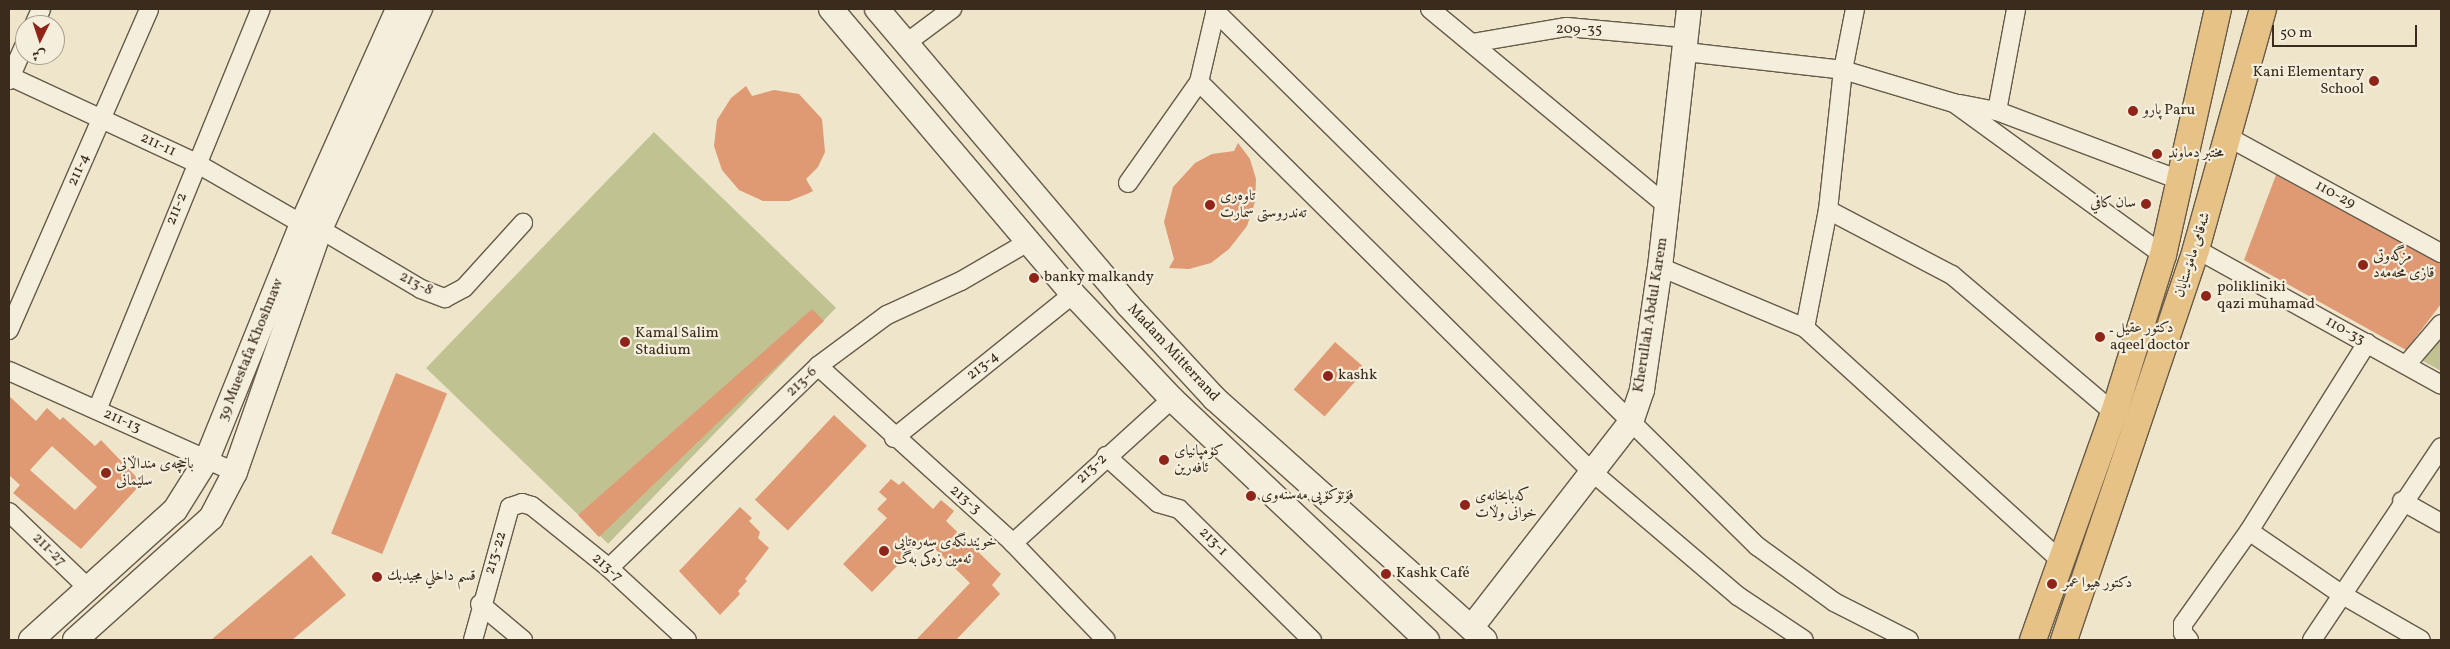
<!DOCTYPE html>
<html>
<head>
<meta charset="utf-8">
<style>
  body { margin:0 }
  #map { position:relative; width:2450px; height:649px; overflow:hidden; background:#eee5cb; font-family:Vollkorn,Amiri,serif }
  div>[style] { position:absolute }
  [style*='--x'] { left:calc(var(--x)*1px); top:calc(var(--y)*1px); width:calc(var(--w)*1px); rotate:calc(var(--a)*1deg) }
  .green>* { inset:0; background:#c0c292; transform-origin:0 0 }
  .building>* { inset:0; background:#df9a74; transform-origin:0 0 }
  .roads { filter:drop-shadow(1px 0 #675a48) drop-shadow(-1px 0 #675a48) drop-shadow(0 1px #675a48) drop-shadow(0 -1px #675a48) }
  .street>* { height:18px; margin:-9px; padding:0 9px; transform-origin:9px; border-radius:9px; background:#f4eedd }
  .secondary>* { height:24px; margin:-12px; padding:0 12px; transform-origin:12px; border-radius:12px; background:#f4eedd }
  .primary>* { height:26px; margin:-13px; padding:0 13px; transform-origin:13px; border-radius:13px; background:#e7c286 }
  .dots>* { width:14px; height:14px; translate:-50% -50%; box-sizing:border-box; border:2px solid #f4eedd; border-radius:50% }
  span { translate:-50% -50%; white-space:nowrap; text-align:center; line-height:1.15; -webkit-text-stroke:4.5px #f4eedd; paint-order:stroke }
  .street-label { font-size:15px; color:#3a2b1c }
  .poi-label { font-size:15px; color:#3a2b1c }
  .right { translate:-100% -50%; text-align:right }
  .left { translate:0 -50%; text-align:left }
  .frame { position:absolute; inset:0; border:10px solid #3a2b1c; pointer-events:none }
  .north { position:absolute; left:15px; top:15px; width:50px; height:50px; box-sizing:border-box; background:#f4eedd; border:1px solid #aaa090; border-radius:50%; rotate:184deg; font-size:14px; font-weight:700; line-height:20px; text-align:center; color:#3a2b1c }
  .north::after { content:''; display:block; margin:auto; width:18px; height:22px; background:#8f2418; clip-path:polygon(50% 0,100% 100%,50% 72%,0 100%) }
  .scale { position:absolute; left:2272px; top:25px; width:145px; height:22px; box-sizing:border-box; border:2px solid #3a2b1c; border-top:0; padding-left:6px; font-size:15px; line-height:18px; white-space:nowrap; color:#3a2b1c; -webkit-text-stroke:4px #f4eedd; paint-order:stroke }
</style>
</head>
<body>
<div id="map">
  <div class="green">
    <div style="left:654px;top:132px;width:253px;height:328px;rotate:44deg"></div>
    <div style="clip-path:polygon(2441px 334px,2441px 371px,2423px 361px)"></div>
  </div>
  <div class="building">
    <div style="clip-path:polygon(746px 86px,752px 96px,774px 90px,799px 94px,822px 119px,825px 152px,818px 167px,806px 179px,813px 191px,807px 194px,789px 201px,763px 201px,739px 190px,722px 170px,714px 146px,717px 120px,731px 98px)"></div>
    <div style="clip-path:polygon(1238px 143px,1250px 159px,1256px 179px,1255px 202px,1247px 226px,1229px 249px,1211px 263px,1189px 269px,1169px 268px,1174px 259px,1164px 222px,1173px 187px,1195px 163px,1212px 154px,1234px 151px)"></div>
    <div style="clip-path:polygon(2276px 175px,2441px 264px,2441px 304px,2406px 350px,2244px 260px)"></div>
    <div style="clip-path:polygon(812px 309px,824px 321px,599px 537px,578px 515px)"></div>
    <div style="left:1335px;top:342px;width:41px;height:63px;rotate:41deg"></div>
    <div style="left:396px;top:373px;width:55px;height:173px;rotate:22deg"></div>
    <div style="clip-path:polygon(evenodd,9px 396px,36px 421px,47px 408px,60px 420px,63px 417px,95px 446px,101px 440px,142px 483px,81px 549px,13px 493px,20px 485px,9px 475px,9px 396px,52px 446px,97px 487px,75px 510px,30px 470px,52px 446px)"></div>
    <div style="left:834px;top:415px;width:45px;height:116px;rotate:43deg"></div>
    <div style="clip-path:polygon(891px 479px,899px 485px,903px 481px,933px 509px,941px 500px,954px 511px,946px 521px,1001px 574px,992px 585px,1000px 594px,956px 640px,916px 640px,970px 583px,924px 538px,872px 592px,843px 564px,887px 518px,877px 509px,887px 499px,879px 492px)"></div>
    <div style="clip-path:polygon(740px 507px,752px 518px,749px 521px,760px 532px,758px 538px,769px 548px,745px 579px,747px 581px,738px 591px,740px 594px,720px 615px,679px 571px)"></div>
    <div style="clip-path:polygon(311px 555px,346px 595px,292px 640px,211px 640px)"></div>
  </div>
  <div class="roads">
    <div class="street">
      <div style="--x:1430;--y:9;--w:307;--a:39.7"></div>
      <div style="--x:1215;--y:11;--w:762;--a:44.63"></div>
      <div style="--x:1757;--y:546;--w:95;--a:36"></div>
      <div style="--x:1834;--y:602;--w:84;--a:26.9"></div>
      <div style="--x:34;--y:25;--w:17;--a:-66"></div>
      <div style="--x:1472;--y:43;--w:96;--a:-9.6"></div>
      <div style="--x:1567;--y:27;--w:121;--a:5.2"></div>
      <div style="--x:905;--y:44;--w:59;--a:-36.7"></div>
      <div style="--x:1686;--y:52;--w:158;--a:6.5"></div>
      <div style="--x:1843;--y:70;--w:116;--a:16.6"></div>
      <div style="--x:1954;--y:103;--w:258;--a:36"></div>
      <div style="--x:9;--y:76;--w:206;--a:24.9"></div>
      <div style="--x:196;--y:163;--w:122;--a:29.9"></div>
      <div style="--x:9;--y:80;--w:39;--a:-66"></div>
      <div style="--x:1199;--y:82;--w:552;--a:44.78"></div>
      <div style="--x:1591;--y:471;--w:193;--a:40.4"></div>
      <div style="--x:1738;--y:596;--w:79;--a:33.7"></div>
      <div style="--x:1960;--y:104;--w:38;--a:11"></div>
      <div style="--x:1997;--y:111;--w:198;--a:20.7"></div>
      <div style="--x:1997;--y:111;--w:104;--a:-79.4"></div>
      <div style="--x:2228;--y:137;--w:243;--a:28.6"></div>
      <div style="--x:1128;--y:183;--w:123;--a:-54.9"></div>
      <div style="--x:1199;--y:82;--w:75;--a:-76.9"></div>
      <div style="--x:1828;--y:210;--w:140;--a:27.7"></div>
      <div style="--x:1952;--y:275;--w:213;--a:40.4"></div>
      <div style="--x:320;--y:229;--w:117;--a:30.7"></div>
      <div style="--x:421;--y:289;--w:26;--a:21"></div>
      <div style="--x:445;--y:298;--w:21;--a:-28"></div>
      <div style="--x:464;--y:288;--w:88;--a:-47.8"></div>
      <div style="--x:2196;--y:249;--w:280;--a:29"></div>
      <div style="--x:1660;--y:267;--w:157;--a:22.8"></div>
      <div style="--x:1805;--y:328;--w:346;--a:42.3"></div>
      <div style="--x:1805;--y:328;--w:120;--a:-79"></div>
      <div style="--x:1828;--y:210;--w:141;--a:-83.9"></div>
      <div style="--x:1843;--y:70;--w:62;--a:-78.9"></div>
      <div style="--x:9;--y:330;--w:350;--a:-66.4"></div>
      <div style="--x:2406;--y:365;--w:54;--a:-49.5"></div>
      <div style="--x:818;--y:366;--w:263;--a:42.2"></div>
      <div style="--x:1013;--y:543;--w:134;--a:46.2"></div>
      <div style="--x:9;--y:371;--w:248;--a:24.1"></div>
      <div style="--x:97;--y:410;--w:433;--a:-67.8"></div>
      <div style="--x:894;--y:438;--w:230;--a:-38.8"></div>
      <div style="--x:1106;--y:456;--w:70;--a:42.1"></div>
      <div style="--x:1158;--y:503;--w:22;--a:16"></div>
      <div style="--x:1179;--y:509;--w:187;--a:44.6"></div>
      <div style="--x:2402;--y:501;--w:45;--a:29.4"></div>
      <div style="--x:9;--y:512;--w:110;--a:43.9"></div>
      <div style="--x:2249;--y:531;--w:112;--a:34.4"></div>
      <div style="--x:2341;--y:594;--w:92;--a:29.9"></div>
      <div style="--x:1013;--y:543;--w:215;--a:-42.2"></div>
      <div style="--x:609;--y:568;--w:291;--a:-44"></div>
      <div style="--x:818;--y:366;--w:86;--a:-36.5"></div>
      <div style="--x:887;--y:315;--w:81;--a:-24.7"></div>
      <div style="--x:961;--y:281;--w:78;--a:-30.2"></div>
      <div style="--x:480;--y:604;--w:56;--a:39.9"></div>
      <div style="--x:473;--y:640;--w:138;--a:-74.5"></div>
      <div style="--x:510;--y:507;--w:13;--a:-18"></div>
      <div style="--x:522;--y:503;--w:10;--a:17"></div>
      <div style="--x:532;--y:506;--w:99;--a:38.8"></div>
      <div style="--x:609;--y:568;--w:106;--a:42.7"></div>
      <div style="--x:2189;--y:640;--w:9;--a:-131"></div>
      <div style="--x:2183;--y:633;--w:9;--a:-90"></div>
      <div style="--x:2183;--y:624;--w:114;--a:-54.6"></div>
      <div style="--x:2249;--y:531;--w:222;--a:-57.9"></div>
      <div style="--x:2312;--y:640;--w:232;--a:-56.2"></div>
    </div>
    <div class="secondary">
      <div style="--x:831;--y:9;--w:374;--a:49.7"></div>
      <div style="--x:1073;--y:294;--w:144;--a:46.7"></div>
      <div style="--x:1172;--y:399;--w:351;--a:43.4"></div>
      <div style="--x:877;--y:9;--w:388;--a:49.7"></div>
      <div style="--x:1128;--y:305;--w:127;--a:47.2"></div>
      <div style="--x:1214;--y:398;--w:363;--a:41.8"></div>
      <div style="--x:1471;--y:628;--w:261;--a:-52.2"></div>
      <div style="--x:1631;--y:422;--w:34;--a:-71"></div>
      <div style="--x:1642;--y:390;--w:124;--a:-81.7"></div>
      <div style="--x:1660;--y:267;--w:260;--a:-83.6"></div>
      <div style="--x:31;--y:640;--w:194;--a:-42.1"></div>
      <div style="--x:175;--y:510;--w:60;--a:-57.9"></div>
      <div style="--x:207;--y:459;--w:253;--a:-68"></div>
      <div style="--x:302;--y:224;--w:235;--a:-65.9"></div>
      <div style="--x:75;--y:640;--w:183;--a:-41.9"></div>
      <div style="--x:211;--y:518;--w:52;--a:-62.4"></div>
      <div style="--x:235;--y:472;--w:257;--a:-70.7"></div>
      <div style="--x:320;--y:229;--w:242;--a:-65.6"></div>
    </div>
    <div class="primary">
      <div style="--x:2033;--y:640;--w:241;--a:-70.4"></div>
      <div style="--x:2114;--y:413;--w:165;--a:-72.8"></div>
      <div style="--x:2163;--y:255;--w:252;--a:-77.4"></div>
      <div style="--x:2064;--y:640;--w:413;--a:-71.3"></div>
      <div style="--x:2196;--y:249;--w:249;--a:-74.4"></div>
    </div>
  </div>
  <div class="dots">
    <div style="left:2374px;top:81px;background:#8f2418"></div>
    <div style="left:2133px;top:111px;background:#8f2418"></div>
    <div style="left:2157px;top:154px;background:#8f2418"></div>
    <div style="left:2146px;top:204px;background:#8f2418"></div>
    <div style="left:1210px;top:205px;background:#8f2418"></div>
    <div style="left:2363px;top:265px;background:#8f2418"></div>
    <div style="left:1034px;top:278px;background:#8f2418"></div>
    <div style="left:2206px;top:296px;background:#8f2418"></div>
    <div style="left:2100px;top:337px;background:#8f2418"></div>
    <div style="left:625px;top:342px;background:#8f2418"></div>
    <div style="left:1328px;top:376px;background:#8f2418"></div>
    <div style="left:1164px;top:460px;background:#8f2418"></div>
    <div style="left:106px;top:473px;background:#8f2418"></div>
    <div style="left:1251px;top:496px;background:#8f2418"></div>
    <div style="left:1465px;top:505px;background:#8f2418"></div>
    <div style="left:884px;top:551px;background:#8f2418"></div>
    <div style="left:1386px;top:574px;background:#8f2418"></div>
    <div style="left:377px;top:577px;background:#8f2418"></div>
    <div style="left:2052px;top:584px;background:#8f2418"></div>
  </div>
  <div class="street-label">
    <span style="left:1579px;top:30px">209-35</span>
    <span style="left:158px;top:145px;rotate:25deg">211-11</span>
    <span style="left:79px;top:170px;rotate:-66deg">211-4</span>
    <span style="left:2335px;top:195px;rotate:29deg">110-29</span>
    <span style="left:177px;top:209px;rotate:-68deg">211-2</span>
    <span style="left:2193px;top:255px;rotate:-72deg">شەقامی مامۆستایان</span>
    <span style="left:416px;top:284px;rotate:27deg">213-8</span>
    <span style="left:1651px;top:315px;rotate:-81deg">Kherullah Abdul Karem</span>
    <span style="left:2345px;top:331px;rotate:29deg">110-33</span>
    <span style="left:251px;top:350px;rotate:-68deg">39 Muestafa Khoshnaw</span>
    <span style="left:1173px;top:353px;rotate:47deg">Madam Mitterrand</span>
    <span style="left:983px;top:366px;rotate:-39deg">213-4</span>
    <span style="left:802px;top:382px;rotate:-44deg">213-6</span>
    <span style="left:122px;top:421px;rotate:24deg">211-13</span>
    <span style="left:1092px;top:469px;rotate:-43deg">213-2</span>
    <span style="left:965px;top:500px;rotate:41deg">213-3</span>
    <span style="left:1213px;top:542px;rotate:45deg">213-1</span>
    <span style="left:49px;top:550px;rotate:44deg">211-27</span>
    <span style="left:496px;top:553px;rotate:-73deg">213-22</span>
    <span style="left:607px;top:568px;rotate:41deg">213-7</span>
  </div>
  <div class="poi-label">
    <span class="right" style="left:2364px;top:81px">Kani Elementary<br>School</span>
    <span class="left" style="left:2143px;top:111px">پارو Paru</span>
    <span class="left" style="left:2168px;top:154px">مختبر دماوند</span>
    <span class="left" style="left:1220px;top:205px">تاوەری<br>تەندروستی سمارت</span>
    <span class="right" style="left:2136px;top:204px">سان كافي</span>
    <span class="left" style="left:2373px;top:265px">مزگه‌وتی<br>قازی محەمەد</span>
    <span class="left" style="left:1044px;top:278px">banky malkandy</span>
    <span class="left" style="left:2217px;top:296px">polikliniki<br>qazi muhamad</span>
    <span class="left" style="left:2110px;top:337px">دكتور عقيل ـ<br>aqeel doctor</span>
    <span class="left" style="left:635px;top:342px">Kamal Salim<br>Stadium</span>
    <span class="left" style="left:1338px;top:376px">kashk</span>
    <span class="left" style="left:1174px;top:460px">کۆمپانیای<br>ئافەرین</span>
    <span class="left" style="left:116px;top:473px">باخچەی منداڵانی<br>سلێمانی</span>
    <span class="left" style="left:1261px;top:496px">فۆتۆکۆپی مەسنەوی</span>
    <span class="left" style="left:1475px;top:505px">کەبابخانەی<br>خوانی وڵات</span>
    <span class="left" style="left:894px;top:551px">خوێندنگەی سەرەتایی<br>ئەمین زەکی بەگ</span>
    <span class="left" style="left:1396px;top:574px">Kashk Café</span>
    <span class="left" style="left:387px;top:577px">قسم داخلي مجيدبك</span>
    <span class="left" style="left:2063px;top:584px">دكتور هيوا عمر</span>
  </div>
  <div class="frame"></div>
  <div class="north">ش</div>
  <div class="scale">50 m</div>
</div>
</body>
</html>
